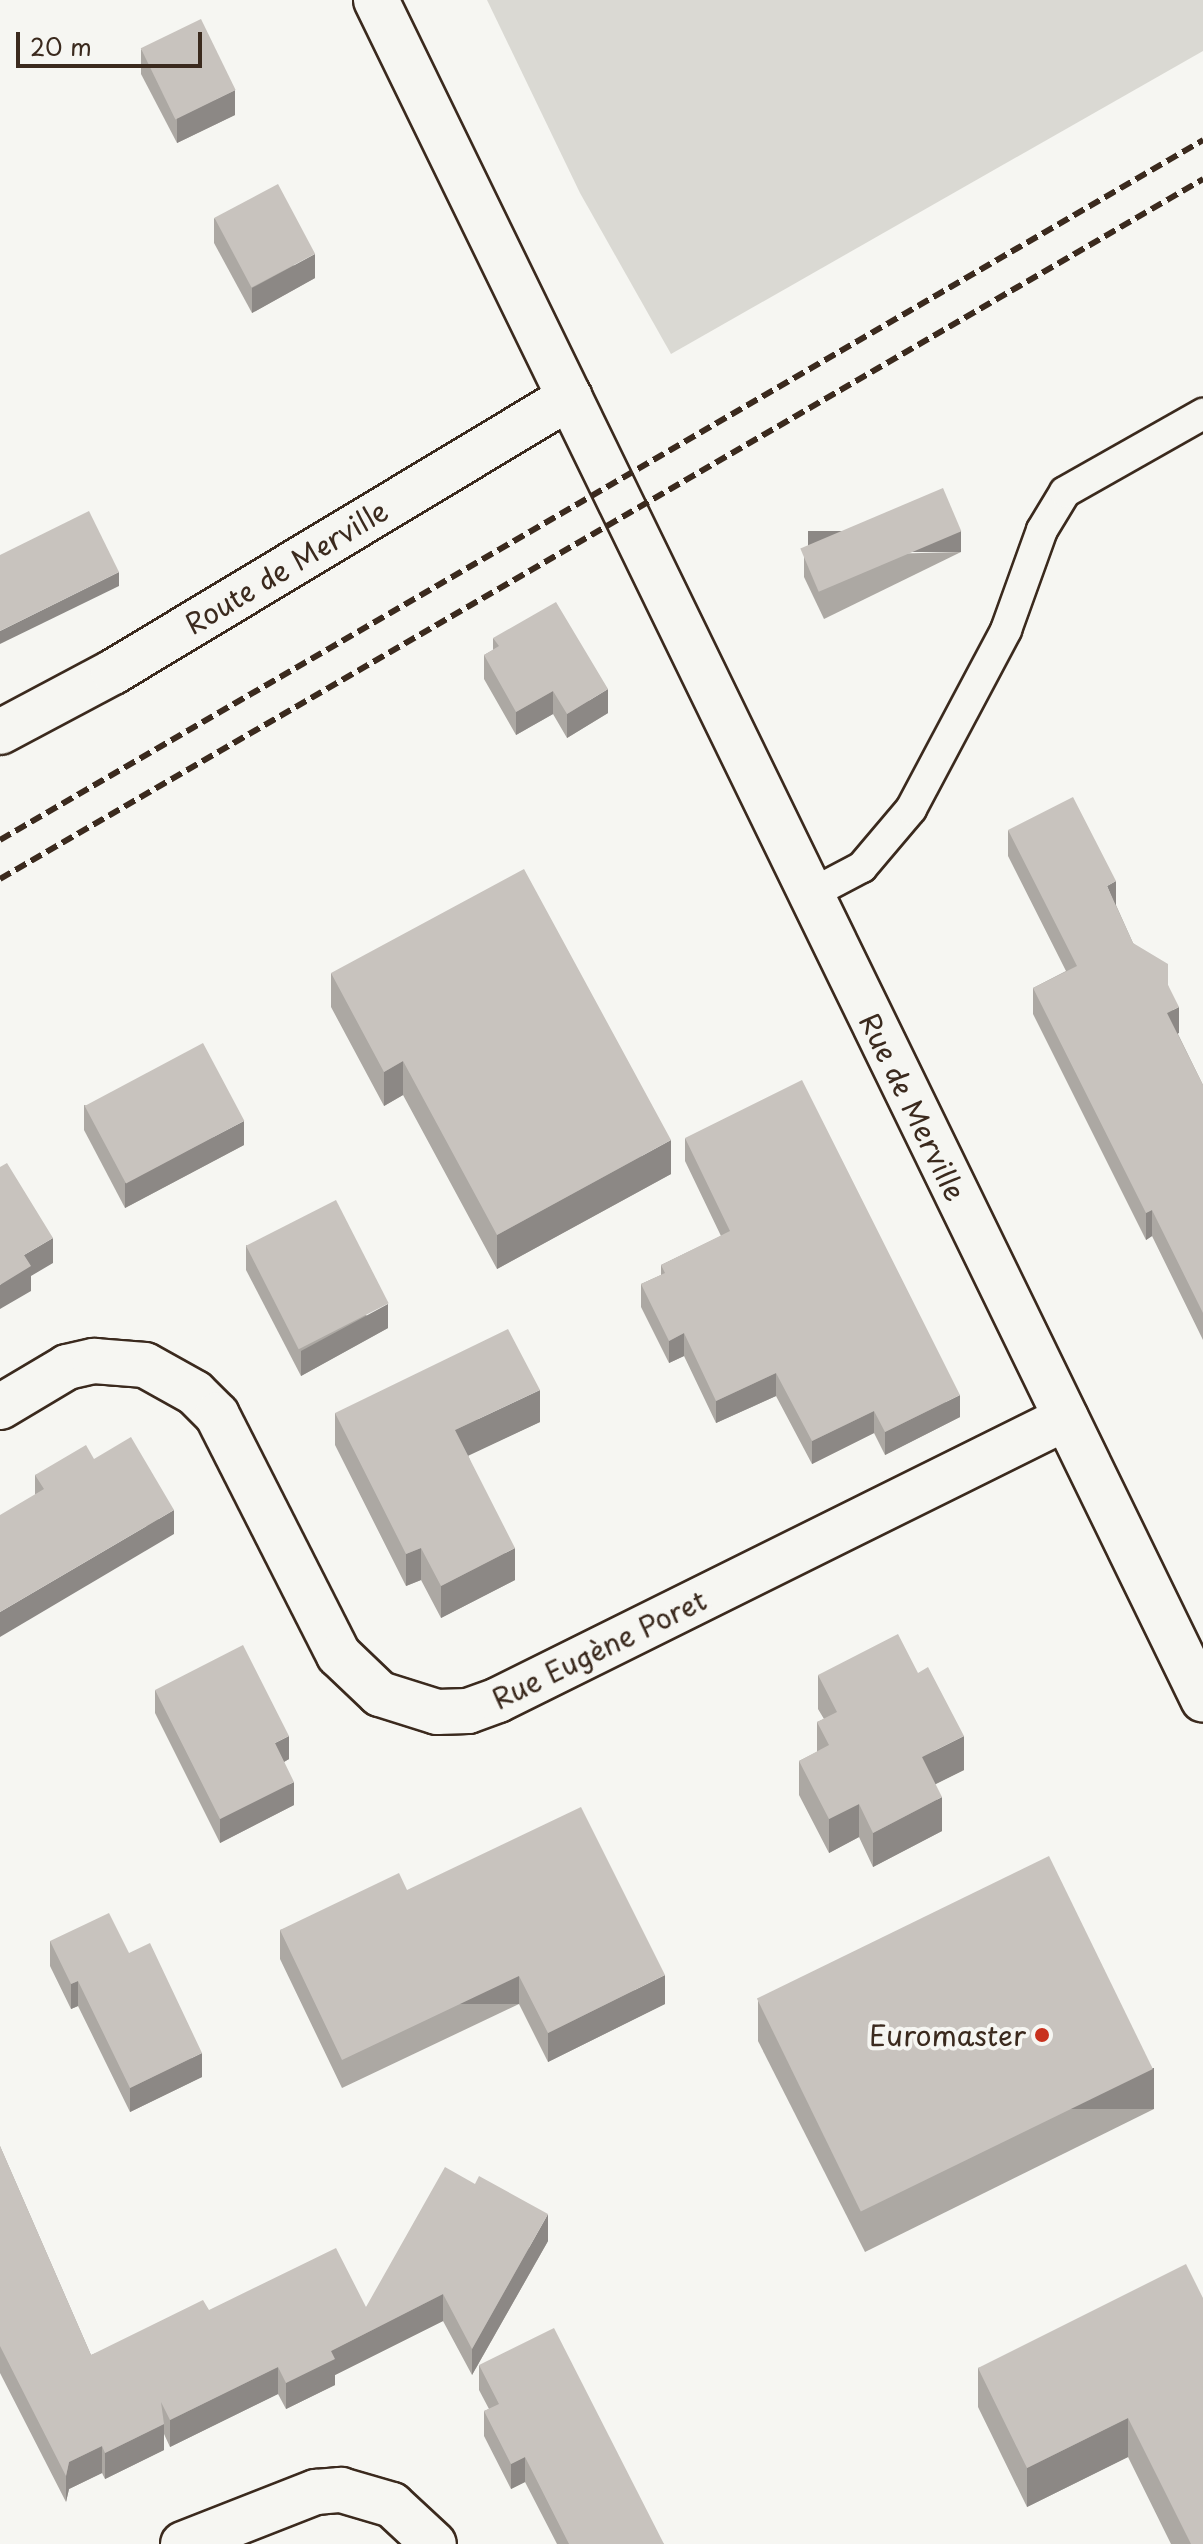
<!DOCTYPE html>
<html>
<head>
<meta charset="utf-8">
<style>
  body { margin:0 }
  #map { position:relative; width:1203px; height:2544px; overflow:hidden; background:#f6f6f2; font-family:"Playpen Sans",sans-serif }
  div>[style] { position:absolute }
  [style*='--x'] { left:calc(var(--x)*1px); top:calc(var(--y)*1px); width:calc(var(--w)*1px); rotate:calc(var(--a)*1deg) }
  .green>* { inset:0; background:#dad9d3 }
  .roads { filter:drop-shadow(2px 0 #3b2a1e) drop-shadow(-2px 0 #3b2a1e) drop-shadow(0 2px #3b2a1e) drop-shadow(0 -2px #3b2a1e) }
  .service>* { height:30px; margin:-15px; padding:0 15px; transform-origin:15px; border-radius:15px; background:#f6f6f2 }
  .minor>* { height:44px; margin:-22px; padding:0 22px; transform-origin:22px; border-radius:22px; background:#f6f6f2 }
  .tertiary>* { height:44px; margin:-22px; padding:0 22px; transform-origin:22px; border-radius:22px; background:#f6f6f2 }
  .rail>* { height:6px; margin-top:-3px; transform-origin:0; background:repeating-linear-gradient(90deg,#3b2a1e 0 12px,transparent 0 18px) }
  .wall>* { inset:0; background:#aca8a3 }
  .shaded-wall>* { inset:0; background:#8c8885; transform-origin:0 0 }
  .building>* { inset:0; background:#c8c3be; transform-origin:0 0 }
  .dots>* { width:22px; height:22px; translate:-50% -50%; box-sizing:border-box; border:4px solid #f6f6f2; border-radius:50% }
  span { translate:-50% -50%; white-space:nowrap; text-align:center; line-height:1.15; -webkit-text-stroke:8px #f6f6f2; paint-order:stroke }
  .street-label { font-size:28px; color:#3b2a1e }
  .poi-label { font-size:28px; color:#3b2a1e }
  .right { translate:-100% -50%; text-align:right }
  .scale { position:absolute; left:16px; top:32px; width:186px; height:36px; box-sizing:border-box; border:4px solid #3b2a1e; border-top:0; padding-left:10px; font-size:24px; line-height:28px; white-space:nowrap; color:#3b2a1e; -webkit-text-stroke:6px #f6f6f2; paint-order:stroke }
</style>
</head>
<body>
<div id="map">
  <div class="green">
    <div style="clip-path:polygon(487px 0,1203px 0,1203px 51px,671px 354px,580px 193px)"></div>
  </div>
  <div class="roads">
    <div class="service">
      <div style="--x:809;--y:895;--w:60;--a:-27.8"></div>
      <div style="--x:862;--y:867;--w:76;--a:-49.8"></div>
      <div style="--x:911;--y:809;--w:203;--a:-62"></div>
      <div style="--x:1006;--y:630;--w:106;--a:-70.2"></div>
      <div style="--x:1042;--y:530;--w:44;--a:-58.8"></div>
      <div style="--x:1065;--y:492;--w:159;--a:-29.5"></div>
    </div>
    <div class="minor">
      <div style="--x:0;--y:732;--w:128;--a:-28"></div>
      <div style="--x:113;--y:672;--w:533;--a:-31.04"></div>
      <div style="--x:0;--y:1407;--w:78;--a:-30.8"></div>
      <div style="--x:67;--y:1367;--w:28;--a:-13"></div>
      <div style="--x:94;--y:1361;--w:51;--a:4.5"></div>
      <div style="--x:145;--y:1365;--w:57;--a:29.2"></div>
      <div style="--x:195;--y:1393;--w:31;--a:45"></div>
      <div style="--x:217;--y:1415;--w:269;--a:63.1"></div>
      <div style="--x:339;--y:1655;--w:57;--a:43.6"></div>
      <div style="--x:380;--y:1694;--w:60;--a:17.5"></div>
      <div style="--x:437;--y:1712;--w:31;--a:-2"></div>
      <div style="--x:468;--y:1711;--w:32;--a:-20"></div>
      <div style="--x:498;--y:1700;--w:634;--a:-26.4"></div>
      <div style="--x:183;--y:2544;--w:143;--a:-21.4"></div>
      <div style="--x:316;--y:2492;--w:25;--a:-5"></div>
      <div style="--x:341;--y:2490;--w:53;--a:16.4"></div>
      <div style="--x:392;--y:2505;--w:57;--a:42.9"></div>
    </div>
    <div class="tertiary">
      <div style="--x:376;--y:0;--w:1890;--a:64.05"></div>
    </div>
  </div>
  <div class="rail">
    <div style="--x:0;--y:840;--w:1392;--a:-30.19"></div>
    <div style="--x:0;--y:879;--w:1392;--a:-30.19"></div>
  </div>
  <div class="wall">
    <div style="clip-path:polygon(141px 49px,235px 115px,177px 143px,141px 74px)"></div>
    <div style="clip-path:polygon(214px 218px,315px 278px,252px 313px,214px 243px)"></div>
    <div style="clip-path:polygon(961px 552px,824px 619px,804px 577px,804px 556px)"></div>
    <div style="clip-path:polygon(493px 638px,608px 713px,567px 738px,553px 714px,516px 735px,484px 679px,484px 655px,493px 650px)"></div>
    <div style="clip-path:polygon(1008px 830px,1116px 905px,1133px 943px,1168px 985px,1178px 1034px,1203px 1085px,1203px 1340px,1152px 1236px,1146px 1240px,1033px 1014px,1033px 988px,1066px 971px,1008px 856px)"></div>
    <div style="clip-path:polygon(331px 973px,671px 1174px,497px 1269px,403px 1095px,384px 1106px,331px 1007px)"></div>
    <div style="clip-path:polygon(84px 1105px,244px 1145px,125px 1208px,84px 1130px)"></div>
    <div style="clip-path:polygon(685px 1138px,960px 1417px,885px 1455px,874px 1433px,812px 1464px,776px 1396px,716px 1423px,684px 1356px,669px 1363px,641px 1307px,641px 1284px,661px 1275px,661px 1265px,721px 1236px,685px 1161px)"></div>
    <div style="clip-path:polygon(246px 1245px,388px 1328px,301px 1376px,246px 1270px)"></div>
    <div style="clip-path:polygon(335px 1413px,540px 1422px,468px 1455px,515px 1580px,441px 1618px,421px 1580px,406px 1586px,335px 1445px)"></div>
    <div style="clip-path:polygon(94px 1459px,174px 1534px,35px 1495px,35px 1475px)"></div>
    <div style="clip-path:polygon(818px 1675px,964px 1770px,935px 1784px,942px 1831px,873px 1867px,859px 1837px,829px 1853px,799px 1795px,799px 1761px,817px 1752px,817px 1722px,824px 1719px,818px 1709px)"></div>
    <div style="clip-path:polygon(155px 1690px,289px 1759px,284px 1762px,294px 1805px,220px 1843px,155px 1713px)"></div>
    <div style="clip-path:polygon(407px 1890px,665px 2004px,548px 2062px,519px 2004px,342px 2088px,280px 1959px,280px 1930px)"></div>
    <div style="clip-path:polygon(50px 1941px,129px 1953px,202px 2077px,130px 2112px,78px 2006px,71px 2009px,50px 1966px)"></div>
    <div style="clip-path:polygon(758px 2001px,1154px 2109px,865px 2252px,758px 2041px)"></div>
    <div style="clip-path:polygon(0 2146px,91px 2355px,209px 2310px,366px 2307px,548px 2241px,472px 2375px,443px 2321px,335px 2375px,335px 2385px,286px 2409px,278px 2394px,170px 2447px,164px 2434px,164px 2450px,105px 2479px,102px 2473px,69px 2489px,66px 2502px,0 2373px)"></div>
    <div style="clip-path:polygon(1203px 2298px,1203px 2544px,1171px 2544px,1128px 2457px,1027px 2507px,978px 2407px,978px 2368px)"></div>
    <div style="clip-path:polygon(479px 2365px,664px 2544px,557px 2544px,525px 2482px,511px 2489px,484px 2436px,484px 2411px,489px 2409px,479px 2390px)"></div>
  </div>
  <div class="shaded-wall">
    <div style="clip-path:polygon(235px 90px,235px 115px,177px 143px,177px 118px)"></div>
    <div style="clip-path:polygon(315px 254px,315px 278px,252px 313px,252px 288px)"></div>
    <div style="left:961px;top:531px;width:21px;height:153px;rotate:90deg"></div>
    <div style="clip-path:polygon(119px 572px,119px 586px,0 644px,0 631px)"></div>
    <div style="clip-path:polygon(608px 689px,608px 713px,567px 738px,567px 714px)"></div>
    <div style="clip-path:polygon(553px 691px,553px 714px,516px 735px,516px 712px)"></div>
    <div style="clip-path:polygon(1116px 881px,1116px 908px,1107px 886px)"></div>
    <div style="clip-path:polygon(1179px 1007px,1179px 1033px,1167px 1039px,1167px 1013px)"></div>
    <div style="clip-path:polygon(403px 1061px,403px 1095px,384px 1106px,384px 1072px)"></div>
    <div style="clip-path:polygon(244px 1121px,244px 1145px,125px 1208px,125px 1183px)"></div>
    <div style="clip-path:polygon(671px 1140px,671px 1174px,497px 1269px,497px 1235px)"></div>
    <div style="clip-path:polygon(1152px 1210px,1152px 1236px,1146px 1240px,1146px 1213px)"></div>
    <div style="clip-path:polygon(53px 1238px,53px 1263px,31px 1276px,31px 1291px,0 1309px,0 1285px,24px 1255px)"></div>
    <div style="clip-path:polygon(388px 1304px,388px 1328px,301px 1376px,301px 1351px)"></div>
    <div style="clip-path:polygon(684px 1333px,684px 1356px,669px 1363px,669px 1341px)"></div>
    <div style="clip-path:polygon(776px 1373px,776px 1396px,716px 1423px,716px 1401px)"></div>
    <div style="clip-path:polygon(540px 1390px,540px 1422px,455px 1462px,455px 1430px)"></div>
    <div style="clip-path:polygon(960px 1395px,960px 1417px,885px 1455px,885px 1432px)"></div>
    <div style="clip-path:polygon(874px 1411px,874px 1433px,812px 1464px,812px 1441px)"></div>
    <div style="clip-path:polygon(174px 1510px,174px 1534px,0 1637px,0 1612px)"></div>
    <div style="clip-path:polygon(421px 1548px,421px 1580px,406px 1586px,406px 1554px)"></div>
    <div style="clip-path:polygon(515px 1548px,515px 1580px,441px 1618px,441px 1586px)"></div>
    <div style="clip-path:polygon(289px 1736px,289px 1759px,275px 1767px,275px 1743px)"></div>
    <div style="clip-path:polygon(964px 1736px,964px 1770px,922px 1791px,922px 1757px)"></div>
    <div style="clip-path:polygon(294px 1782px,294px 1805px,220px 1843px,220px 1819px)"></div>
    <div style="clip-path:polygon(942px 1797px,942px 1831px,873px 1867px,873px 1833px)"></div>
    <div style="clip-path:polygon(859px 1804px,859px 1837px,829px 1853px,829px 1819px)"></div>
    <div style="clip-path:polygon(665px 1975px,665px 2004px,548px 2062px,548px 2033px)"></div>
    <div style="left:519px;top:1976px;width:28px;height:196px;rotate:90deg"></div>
    <div style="clip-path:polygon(78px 1981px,78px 2006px,71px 2009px,71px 1984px)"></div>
    <div style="clip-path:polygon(202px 2053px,202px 2077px,130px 2112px,130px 2088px)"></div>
    <div style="left:1154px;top:2068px;width:41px;height:322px;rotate:90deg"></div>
    <div style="clip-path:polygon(548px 2214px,548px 2241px,472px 2375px,472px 2349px)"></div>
    <div style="clip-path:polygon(443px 2294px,443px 2321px,335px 2375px,335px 2385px,286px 2409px,286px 2383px,331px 2351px)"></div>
    <div style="clip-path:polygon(278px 2367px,278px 2394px,170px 2447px,170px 2420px)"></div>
    <div style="clip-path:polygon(1128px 2418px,1128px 2457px,1027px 2507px,1027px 2468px)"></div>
    <div style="clip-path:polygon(164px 2424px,164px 2450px,105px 2479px,105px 2453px)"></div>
    <div style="clip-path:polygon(102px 2446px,102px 2473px,69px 2489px,66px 2502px,66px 2476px,69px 2462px)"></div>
    <div style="clip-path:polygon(525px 2457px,525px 2482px,511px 2489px,511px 2464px)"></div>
  </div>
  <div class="building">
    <div style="left:201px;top:19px;width:79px;height:67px;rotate:64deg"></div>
    <div style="left:278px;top:184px;width:79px;height:72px;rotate:62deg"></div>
    <div style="left:943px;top:488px;width:47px;height:155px;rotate:67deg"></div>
    <div style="clip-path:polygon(89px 511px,119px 572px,0 631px,0 555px)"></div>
    <div style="clip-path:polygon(556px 602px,608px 689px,567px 714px,553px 691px,516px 712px,484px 655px,499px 646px,493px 638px)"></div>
    <div style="clip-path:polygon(1073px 797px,1116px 881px,1107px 886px,1133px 943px,1168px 964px,1168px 985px,1179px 1007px,1167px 1013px,1203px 1085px,1203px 1313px,1152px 1210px,1146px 1213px,1033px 988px,1077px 966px,1008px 830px)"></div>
    <div style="clip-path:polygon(524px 869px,671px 1140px,497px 1235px,403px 1061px,384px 1072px,331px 973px)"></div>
    <div style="left:203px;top:1043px;width:88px;height:134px;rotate:62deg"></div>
    <div style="clip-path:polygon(802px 1080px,960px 1395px,885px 1432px,874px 1411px,812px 1441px,776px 1373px,716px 1401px,684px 1333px,669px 1341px,641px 1284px,665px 1273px,661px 1265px,730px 1231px,685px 1138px)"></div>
    <div style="clip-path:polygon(7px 1163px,53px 1238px,24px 1255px,31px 1266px,0 1285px,0 1167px)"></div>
    <div style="left:336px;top:1200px;width:116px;height:101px;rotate:63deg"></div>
    <div style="clip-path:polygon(508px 1329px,540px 1390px,455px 1430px,515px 1548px,441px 1586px,421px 1548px,406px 1554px,335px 1413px)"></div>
    <div style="clip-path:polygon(131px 1437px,174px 1510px,0 1612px,0 1515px,44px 1489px,35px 1475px,86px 1445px,94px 1459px)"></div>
    <div style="clip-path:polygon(898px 1634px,918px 1673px,928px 1667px,964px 1736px,922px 1757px,942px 1797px,873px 1833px,859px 1804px,829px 1819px,799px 1761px,829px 1745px,817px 1722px,837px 1712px,818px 1675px)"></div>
    <div style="clip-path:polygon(243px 1645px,289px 1736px,275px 1743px,294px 1782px,220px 1819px,155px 1690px)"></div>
    <div style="clip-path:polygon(581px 1807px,665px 1975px,548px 2033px,519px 1976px,342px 2060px,280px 1930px,399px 1873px,407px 1890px)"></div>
    <div style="left:1049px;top:1856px;width:237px;height:325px;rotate:64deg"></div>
    <div style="clip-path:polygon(109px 1913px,129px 1953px,150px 1943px,202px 2053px,130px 2088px,78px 1981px,71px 1984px,50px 1941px)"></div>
    <div style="clip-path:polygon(0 2146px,91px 2355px,203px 2300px,209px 2310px,336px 2248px,366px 2307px,445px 2167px,475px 2184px,479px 2176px,548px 2214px,472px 2349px,443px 2294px,331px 2351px,335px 2359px,286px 2383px,278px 2367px,170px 2420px,161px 2402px,164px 2424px,105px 2453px,102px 2446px,69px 2462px,66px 2476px,0 2346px)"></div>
    <div style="clip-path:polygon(1186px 2264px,1203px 2298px,1203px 2544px,1191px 2544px,1128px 2418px,1027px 2468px,978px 2368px)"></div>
    <div style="clip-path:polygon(554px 2328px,664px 2544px,569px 2544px,525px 2457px,511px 2464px,484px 2411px,499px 2404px,479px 2365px)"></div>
  </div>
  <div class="dots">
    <div style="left:1042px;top:2035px;background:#c8321e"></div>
  </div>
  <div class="street-label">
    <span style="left:286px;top:567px;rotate:-31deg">Route de Merville</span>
    <span style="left:913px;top:1107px;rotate:64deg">Rue de Merville</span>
    <span style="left:599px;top:1649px;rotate:-26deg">Rue Eugène Poret</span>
  </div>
  <div class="poi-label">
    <span class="right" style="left:1026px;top:2035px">Euromaster</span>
  </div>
  <div class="scale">20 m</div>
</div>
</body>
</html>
